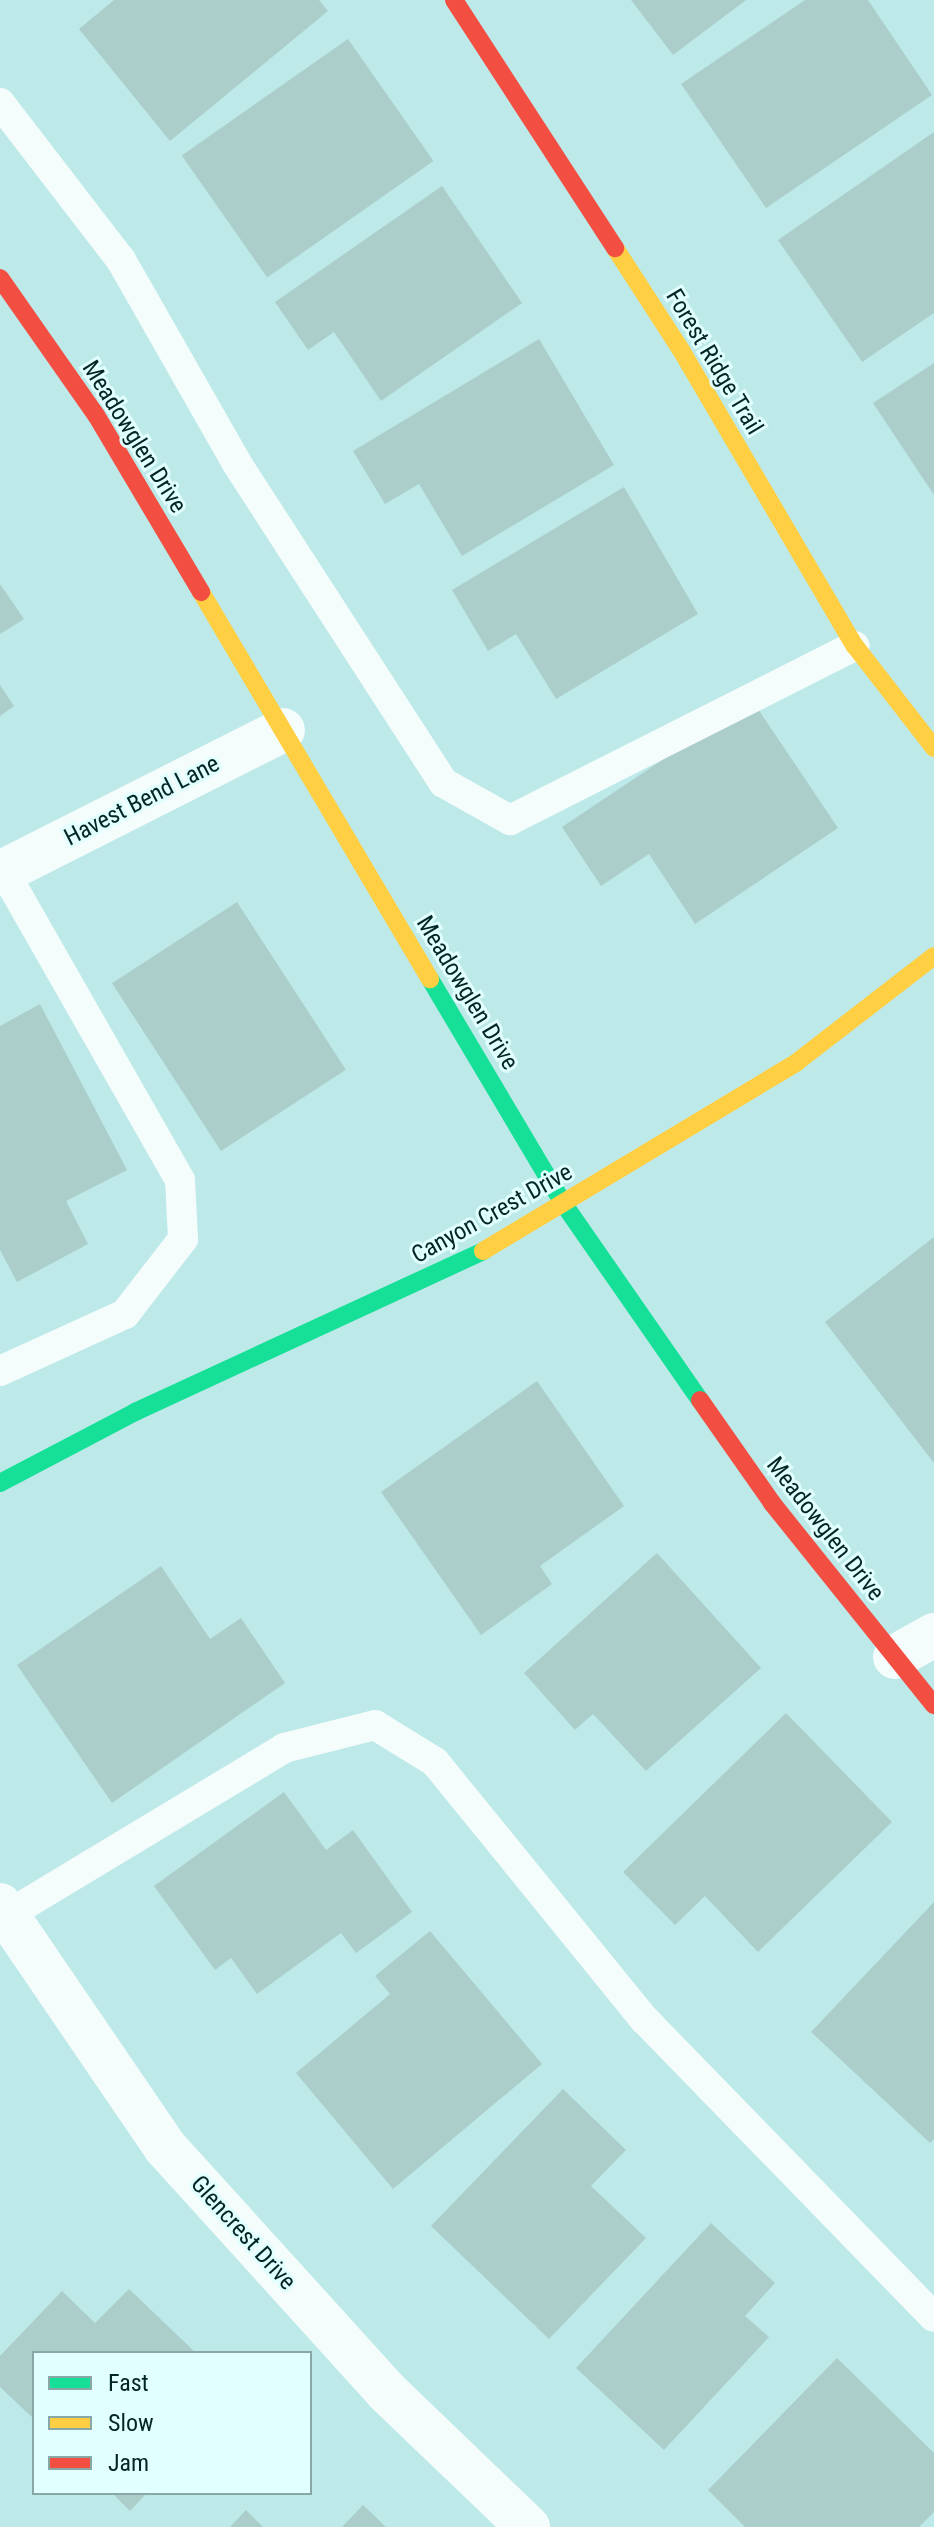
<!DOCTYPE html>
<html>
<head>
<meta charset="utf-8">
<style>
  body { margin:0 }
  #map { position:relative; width:934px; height:2527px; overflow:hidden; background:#bde9e9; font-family:"Roboto Condensed",sans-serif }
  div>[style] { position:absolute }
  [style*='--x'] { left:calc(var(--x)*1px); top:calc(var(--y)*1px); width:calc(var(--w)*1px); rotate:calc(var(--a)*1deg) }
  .building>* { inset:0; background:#abceca; transform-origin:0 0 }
  .lane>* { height:30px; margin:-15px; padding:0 15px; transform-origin:15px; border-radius:15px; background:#f5fcfc }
  .street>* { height:44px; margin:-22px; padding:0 22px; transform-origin:22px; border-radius:22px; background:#f5fcfc }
  .fast>* { height:18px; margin:-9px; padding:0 9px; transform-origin:9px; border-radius:9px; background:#16e098 }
  .slow>* { height:18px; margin:-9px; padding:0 9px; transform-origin:9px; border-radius:9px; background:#ffcf43 }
  .jam>* { height:18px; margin:-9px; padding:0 9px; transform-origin:9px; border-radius:9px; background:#f24e42 }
  span { translate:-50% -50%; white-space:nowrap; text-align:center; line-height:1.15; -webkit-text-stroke:6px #e0fffe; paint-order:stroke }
  .street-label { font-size:24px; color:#012525 }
  .legend { position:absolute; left:32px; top:2351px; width:280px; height:144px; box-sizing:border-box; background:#e0fffe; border:2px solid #87a8a7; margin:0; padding:10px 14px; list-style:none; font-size:24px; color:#012525 }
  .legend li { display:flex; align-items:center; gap:16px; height:40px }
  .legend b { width:40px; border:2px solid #87a8a7 }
</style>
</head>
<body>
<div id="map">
  <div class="building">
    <div style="clip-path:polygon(114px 0,319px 0,328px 11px,170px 141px,79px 29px)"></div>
    <div style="clip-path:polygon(631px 0,746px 0,673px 55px)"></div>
    <div style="clip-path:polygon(805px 0,868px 0,932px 95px,766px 208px,681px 84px)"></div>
    <div style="left:348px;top:39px;width:149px;height:203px;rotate:55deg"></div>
    <div style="clip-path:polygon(934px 132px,934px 313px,862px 362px,778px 240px)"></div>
    <div style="clip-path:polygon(442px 186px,522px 303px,381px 401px,334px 332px,308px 350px,275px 302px)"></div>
    <div style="clip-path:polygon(539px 339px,614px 465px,462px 556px,419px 484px,385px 504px,353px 451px)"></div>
    <div style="clip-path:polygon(934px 363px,934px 495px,873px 403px)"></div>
    <div style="clip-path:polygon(624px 487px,698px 614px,556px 699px,516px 634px,488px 651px,452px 590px)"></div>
    <div style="clip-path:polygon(0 584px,24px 619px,0 634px)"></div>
    <div style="clip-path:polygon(0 685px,14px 706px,0 716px)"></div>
    <div style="clip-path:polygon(752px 700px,838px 828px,695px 924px,649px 854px,601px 886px,562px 827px)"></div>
    <div style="left:237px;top:902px;width:200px;height:149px;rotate:57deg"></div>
    <div style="clip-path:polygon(40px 1004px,127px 1170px,66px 1201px,88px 1244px,17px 1282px,0 1250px,0 1026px)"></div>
    <div style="clip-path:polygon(934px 1237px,934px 1463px,825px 1322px)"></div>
    <div style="clip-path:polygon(537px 1381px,624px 1506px,540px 1566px,552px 1584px,481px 1635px,381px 1492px)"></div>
    <div style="clip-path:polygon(657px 1553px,761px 1668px,646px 1771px,593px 1714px,575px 1730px,524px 1673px)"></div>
    <div style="clip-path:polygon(161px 1566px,210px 1639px,241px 1618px,285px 1683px,112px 1803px,17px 1665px)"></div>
    <div style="clip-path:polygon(786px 1713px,892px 1822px,758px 1952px,705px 1896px,675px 1925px,623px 1872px)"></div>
    <div style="clip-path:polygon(284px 1792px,326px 1850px,353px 1830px,412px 1912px,356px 1953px,341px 1933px,257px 1994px,231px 1958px,215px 1970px,154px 1886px)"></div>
    <div style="clip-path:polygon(934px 1902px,934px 2139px,930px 2143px,811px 2032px)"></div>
    <div style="clip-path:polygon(430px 1931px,542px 2064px,393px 2189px,296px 2073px,390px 1994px,375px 1976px)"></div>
    <div style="clip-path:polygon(563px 2089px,626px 2150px,591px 2186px,646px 2238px,549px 2339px,431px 2226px)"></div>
    <div style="clip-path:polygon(711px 2223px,775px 2283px,745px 2316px,769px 2337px,664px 2450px,576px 2368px)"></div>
    <div style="clip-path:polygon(129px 2289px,196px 2353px,34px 2353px,34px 2419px,0 2387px,0 2356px,62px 2291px,95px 2323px)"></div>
    <div style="clip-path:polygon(837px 2358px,934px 2453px,934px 2512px,919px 2527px,745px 2527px,708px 2490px)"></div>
    <div style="clip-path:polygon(112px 2493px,147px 2493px,130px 2511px)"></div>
    <div style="clip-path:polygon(363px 2505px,386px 2527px,342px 2527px)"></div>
    <div style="clip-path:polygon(246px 2510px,263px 2527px,230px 2527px)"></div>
  </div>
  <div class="lane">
    <div style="--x:0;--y:103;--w:198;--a:52.4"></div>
    <div style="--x:121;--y:260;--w:232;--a:60.3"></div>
    <div style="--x:236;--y:462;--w:382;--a:57.1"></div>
    <div style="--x:444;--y:783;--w:76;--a:29.3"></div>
    <div style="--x:510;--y:820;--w:386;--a:-26.8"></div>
    <div style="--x:0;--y:1371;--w:137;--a:-24.5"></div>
    <div style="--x:125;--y:1314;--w:95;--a:-52.3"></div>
    <div style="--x:183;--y:1239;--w:59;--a:-92.9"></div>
    <div style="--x:180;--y:1180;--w:356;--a:-119.7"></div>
    <div style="--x:6;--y:1916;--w:325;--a:-31.1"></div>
    <div style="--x:284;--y:1748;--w:94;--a:-14.2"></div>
    <div style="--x:375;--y:1725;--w:70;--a:31.7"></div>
    <div style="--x:435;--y:1762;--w:333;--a:50.9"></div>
    <div style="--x:645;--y:2020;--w:414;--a:45.8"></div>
  </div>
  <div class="street">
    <div style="--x:0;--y:873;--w:317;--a:-26.8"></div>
    <div style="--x:895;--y:1657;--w:45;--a:-29.4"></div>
    <div style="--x:0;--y:1905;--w:293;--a:55.7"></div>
    <div style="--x:165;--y:2147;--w:329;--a:47.8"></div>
    <div style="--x:386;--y:2391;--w:197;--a:43.8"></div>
  </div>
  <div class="fast">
    <div style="--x:430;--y:979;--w:261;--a:59.3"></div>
    <div style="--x:563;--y:1203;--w:240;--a:55.2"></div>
    <div style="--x:0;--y:1483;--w:153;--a:-27.7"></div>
    <div style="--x:135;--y:1412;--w:383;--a:-24.8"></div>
  </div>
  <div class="slow">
    <div style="--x:615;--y:248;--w:121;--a:57.1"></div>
    <div style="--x:681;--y:350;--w:343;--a:59.6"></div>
    <div style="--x:855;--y:646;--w:129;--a:52.2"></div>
    <div style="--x:201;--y:592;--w:450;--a:59.4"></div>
    <div style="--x:483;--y:1251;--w:366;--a:-31"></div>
    <div style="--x:797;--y:1062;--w:173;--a:-37.7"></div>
  </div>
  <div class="jam">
    <div style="--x:454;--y:0;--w:296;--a:57"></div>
    <div style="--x:0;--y:278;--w:167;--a:55"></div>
    <div style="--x:96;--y:415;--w:206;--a:59.3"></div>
    <div style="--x:700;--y:1400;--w:126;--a:55"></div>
    <div style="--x:772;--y:1503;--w:259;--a:51.3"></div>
  </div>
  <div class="street-label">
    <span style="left:714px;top:362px;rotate:59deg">Forest Ridge Trail</span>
    <span style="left:134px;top:437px;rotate:58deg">Meadowglen Drive</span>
    <span style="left:142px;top:801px;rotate:-27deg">Havest Bend Lane</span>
    <span style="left:467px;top:993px;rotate:59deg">Meadowglen Drive</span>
    <span style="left:492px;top:1214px;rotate:-29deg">Canyon Crest Drive</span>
    <span style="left:825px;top:1529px;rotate:52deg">Meadowglen Drive</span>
    <span style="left:243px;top:2233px;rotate:48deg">Glencrest Drive</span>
  </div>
  <ul class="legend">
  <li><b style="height:10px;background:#16e098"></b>Fast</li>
  <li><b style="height:10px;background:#ffcf43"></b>Slow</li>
  <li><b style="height:10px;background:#f24e42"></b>Jam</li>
  </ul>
</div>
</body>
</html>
